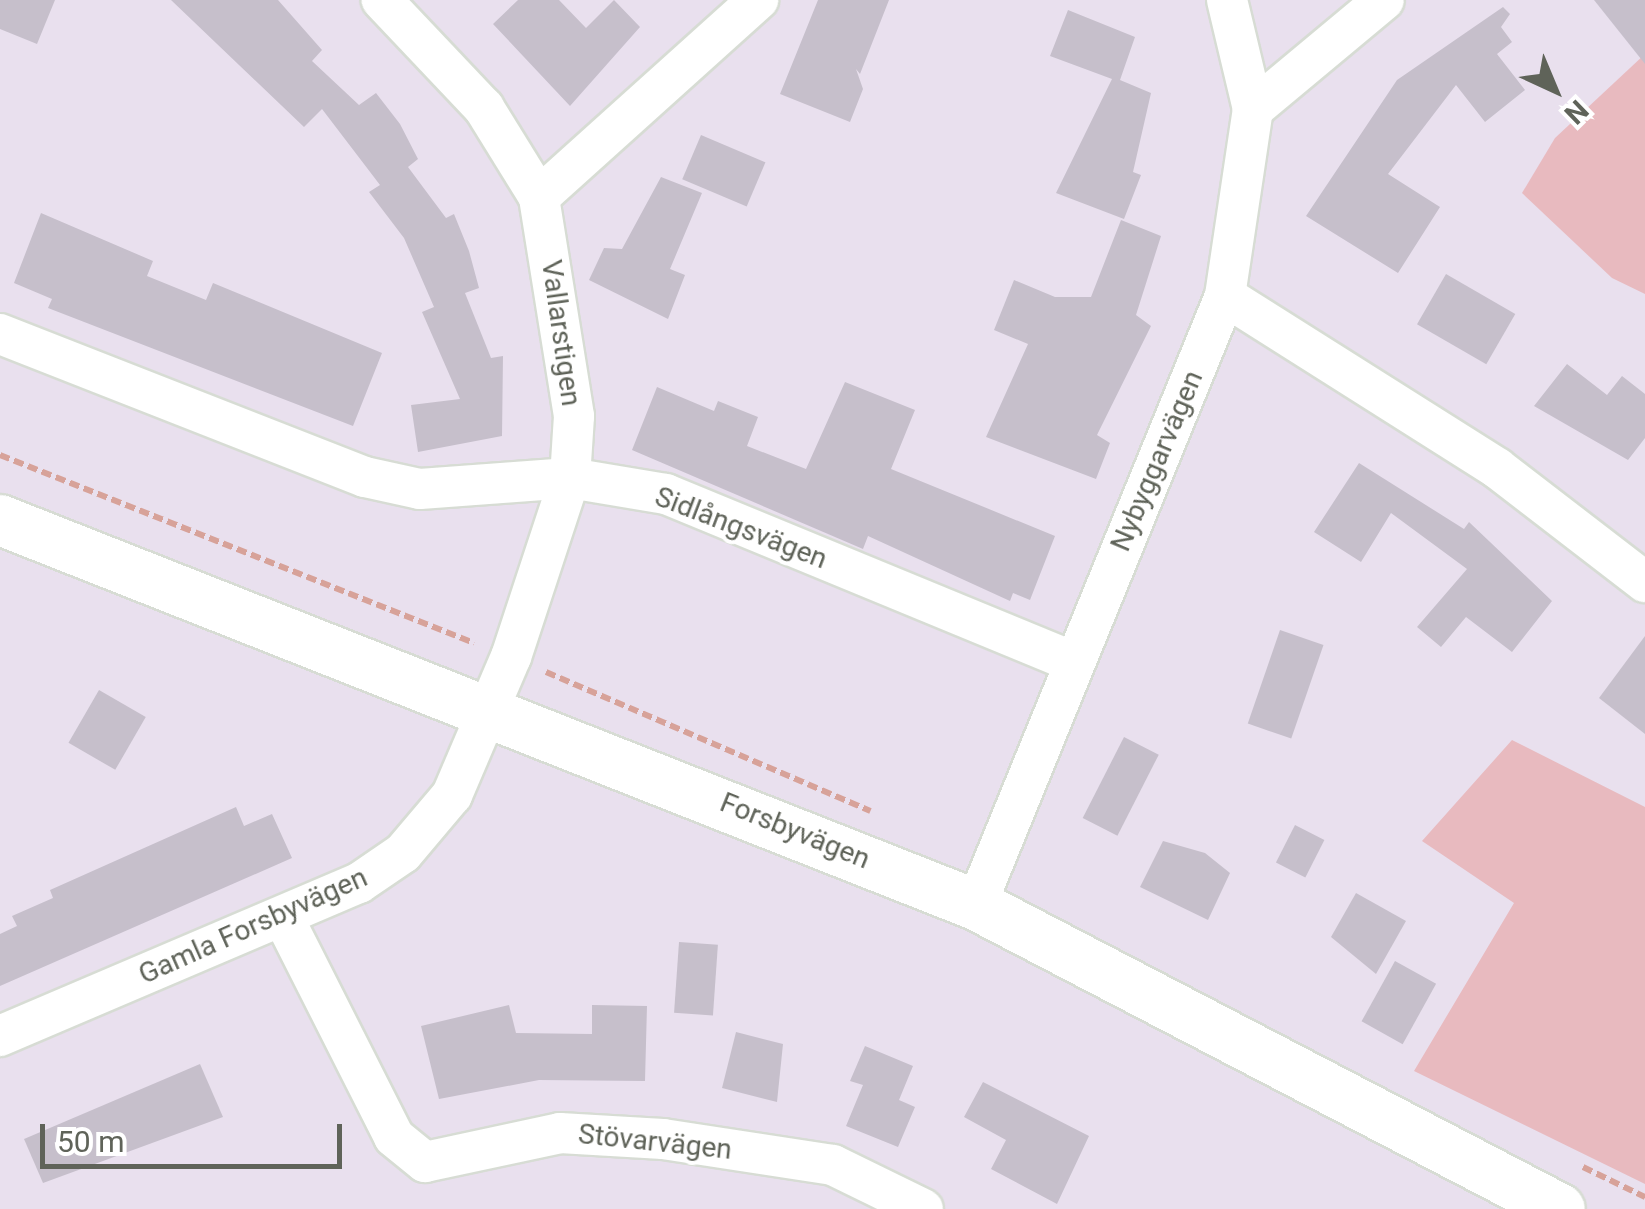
<!DOCTYPE html>
<html>
<head>
<meta charset="utf-8">
<style>
  body { margin:0 }
  #map { position:relative; width:1645px; height:1209px; overflow:hidden; background:#e9e0ee; font-family:Roboto,sans-serif }
  div>[style] { position:absolute }
  [style*='--x'] { left:calc(var(--x)*1px); top:calc(var(--y)*1px); width:calc(var(--w)*1px); rotate:calc(var(--a)*1deg) }
  .green>* { inset:0; background:#e8babf }
  .building>* { inset:0; background:#c6bfcb; transform-origin:0 0 }
  .path>* { height:6px; margin-top:-3px; transform-origin:0; background:repeating-linear-gradient(90deg,#d7a299 0 10px,transparent 0 15px) }
  .roads { filter:drop-shadow(2px 0 #d7dcd4) drop-shadow(-2px 0 #d7dcd4) drop-shadow(0 2px #d7dcd4) drop-shadow(0 -2px #d7dcd4) }
  .minor>* { height:40px; margin:-20px; padding:0 20px; transform-origin:20px; border-radius:20px; background:#fff }
  .tertiary>* { height:50px; margin:-25px; padding:0 25px; transform-origin:25px; border-radius:25px; background:#fff }
  span { translate:-50% -50%; white-space:nowrap; text-align:center; line-height:1.15; -webkit-text-stroke:8px #fff; paint-order:stroke }
  .street-label { font-size:28px; color:#5f6359 }
  .north { position:absolute; left:1505px; top:40px; width:100px; height:100px; -webkit-text-stroke:8px #fff; paint-order:stroke; rotate:136deg; font-size:28px; font-weight:700; line-height:40px; text-align:center; color:#5f6359 }
  .north::after { content:''; display:block; margin:auto; width:35px; height:45px; background:#5f6359; clip-path:polygon(50% 0,100% 100%,50% 72%,0 100%) }
  .scale { position:absolute; left:40px; top:1124px; width:302px; height:45px; box-sizing:border-box; border:5px solid #5f6359; border-top:0; padding-left:12px; font-size:30px; line-height:35px; white-space:nowrap; color:#5f6359; -webkit-text-stroke:8px #fff; paint-order:stroke }
</style>
</head>
<body>
<div id="map">
  <div class="green">
    <div style="clip-path:polygon(1645px 54px,1645px 294px,1612px 278px,1522px 193px,1555px 138px)"></div>
    <div style="clip-path:polygon(1512px 740px,1645px 807px,1645px 1184px,1414px 1071px,1514px 903px,1422px 841px)"></div>
  </div>
  <div class="building">
    <div style="clip-path:polygon(0 0,55px 0,37px 44px,0 29px)"></div>
    <div style="clip-path:polygon(171px 0,278px 0,322px 50px,312px 61px,359px 105px,376px 93px,400px 124px,418px 159px,408px 167px,446px 218px,454px 214px,469px 251px,479px 288px,465px 293px,491px 358px,503px 356px,502px 436px,418px 452px,411px 405px,460px 399px,422px 312px,434px 307px,404px 238px,369px 192px,380px 185px,322px 109px,304px 127px)"></div>
    <div style="clip-path:polygon(518px 0,559px 0,586px 28px,614px 0,640px 27px,570px 106px,493px 24px)"></div>
    <div style="clip-path:polygon(818px 0,889px 0,860px 74px,856px 69px,863px 89px,850px 122px,780px 94px)"></div>
    <div style="clip-path:polygon(1594px 0,1645px 0,1645px 64px)"></div>
    <div style="clip-path:polygon(1503px 7px,1510px 14px,1501px 27px,1512px 42px,1497px 54px,1525px 90px,1485px 122px,1456px 85px,1388px 174px,1440px 207px,1398px 273px,1306px 216px,1397px 80px)"></div>
    <div style="clip-path:polygon(1068px 10px,1135px 37px,1120px 80px,1151px 93px,1133px 172px,1141px 175px,1124px 219px,1056px 193px,1112px 79px,1050px 56px)"></div>
    <div style="left:701px;top:135px;width:70px;height:48px;rotate:23deg"></div>
    <div style="clip-path:polygon(661px 177px,702px 193px,670px 269px,685px 275px,668px 319px,589px 280px,604px 248px,622px 249px)"></div>
    <div style="clip-path:polygon(41px 213px,153px 261px,147px 276px,206px 300px,213px 283px,382px 353px,353px 426px,48px 308px,52px 299px,14px 283px)"></div>
    <div style="clip-path:polygon(1121px 220px,1161px 236px,1136px 315px,1151px 326px,1097px 435px,1110px 443px,1096px 479px,986px 437px,1028px 344px,994px 330px,1014px 280px,1055px 297px,1091px 297px)"></div>
    <div style="left:1446px;top:274px;width:80px;height:58px;rotate:30deg"></div>
    <div style="clip-path:polygon(1567px 364px,1607px 395px,1622px 376px,1645px 394px,1645px 438px,1628px 460px,1534px 406px)"></div>
    <div style="clip-path:polygon(845px 382px,915px 410px,891px 469px,1055px 536px,1030px 600px,1013px 593px,1010px 601px,868px 536px,863px 549px,632px 450px,657px 387px,714px 411px,718px 401px,758px 417px,747px 446px,806px 469px)"></div>
    <div style="clip-path:polygon(1359px 463px,1464px 529px,1469px 522px,1552px 601px,1512px 652px,1466px 617px,1441px 647px,1417px 627px,1467px 569px,1391px 513px,1361px 562px,1314px 532px)"></div>
    <div style="left:1280px;top:630px;width:46px;height:99px;rotate:19deg"></div>
    <div style="clip-path:polygon(1645px 636px,1645px 734px,1599px 698px)"></div>
    <div style="left:99px;top:690px;width:54px;height:61px;rotate:30deg"></div>
    <div style="left:1124px;top:737px;width:39px;height:91px;rotate:27deg"></div>
    <div style="clip-path:polygon(236px 807px,244px 826px,272px 814px,292px 858px,0 986px,0 934px,17px 926px,12px 916px,53px 898px,50px 890px)"></div>
    <div style="left:1295px;top:825px;width:33px;height:42px;rotate:27deg"></div>
    <div style="clip-path:polygon(1163px 841px,1205px 853px,1230px 873px,1208px 920px,1140px 887px)"></div>
    <div style="clip-path:polygon(1356px 893px,1406px 921px,1376px 974px,1331px 937px)"></div>
    <div style="left:679px;top:942px;width:39px;height:71px;rotate:4deg"></div>
    <div style="left:1395px;top:961px;width:47px;height:69px;rotate:29deg"></div>
    <div style="clip-path:polygon(509px 1005px,516px 1033px,592px 1034px,592px 1005px,647px 1006px,645px 1081px,539px 1080px,439px 1099px,421px 1026px)"></div>
    <div style="clip-path:polygon(736px 1032px,783px 1044px,777px 1102px,722px 1088px)"></div>
    <div style="clip-path:polygon(865px 1046px,913px 1066px,899px 1100px,915px 1107px,898px 1147px,846px 1126px,863px 1085px,850px 1081px)"></div>
    <div style="clip-path:polygon(200px 1064px,223px 1117px,43px 1183px,24px 1139px)"></div>
    <div style="clip-path:polygon(983px 1082px,1089px 1136px,1057px 1204px,991px 1169px,1006px 1140px,964px 1117px)"></div>
  </div>
  <div class="path">
    <div style="--x:0;--y:455;--w:510;--a:21.63"></div>
    <div style="--x:546;--y:672;--w:353;--a:23.2"></div>
    <div style="--x:1583;--y:1167;--w:69;--a:25.8"></div>
  </div>
  <div class="roads">
    <div class="minor">
      <div style="--x:1253;--y:109;--w:170;--a:-39.8"></div>
      <div style="--x:539;--y:197;--w:295;--a:-42"></div>
      <div style="--x:1225;--y:296;--w:322;--a:32.3"></div>
      <div style="--x:1497;--y:468;--w:187;--a:37.6"></div>
      <div style="--x:0;--y:334;--w:392;--a:21.4"></div>
      <div style="--x:365;--y:477;--w:56;--a:12.3"></div>
      <div style="--x:420;--y:489;--w:150;--a:-4.2"></div>
      <div style="--x:570;--y:478;--w:97;--a:9.5"></div>
      <div style="--x:666;--y:494;--w:440;--a:22.4"></div>
      <div style="--x:976;--y:905;--w:658;--a:-67.76"></div>
      <div style="--x:1225;--y:296;--w:189;--a:-81.5"></div>
      <div style="--x:1253;--y:109;--w:112;--a:-103.4"></div>
      <div style="--x:283;--y:917;--w:246;--a:63.2"></div>
      <div style="--x:394;--y:1137;--w:40;--a:39"></div>
      <div style="--x:425;--y:1162;--w:138;--a:-12.1"></div>
      <div style="--x:560;--y:1133;--w:103;--a:3.3"></div>
      <div style="--x:663;--y:1139;--w:172;--a:8.7"></div>
      <div style="--x:833;--y:1165;--w:100;--a:26.1"></div>
      <div style="--x:0;--y:1036;--w:390;--a:-23.1"></div>
      <div style="--x:359;--y:883;--w:53;--a:-34.3"></div>
      <div style="--x:403;--y:853;--w:76;--a:-49.8"></div>
      <div style="--x:452;--y:795;--w:150;--a:-66.9"></div>
      <div style="--x:511;--y:657;--w:188;--a:-71.8"></div>
      <div style="--x:570;--y:478;--w:62;--a:-86.3"></div>
      <div style="--x:574;--y:416;--w:222;--a:-99.1"></div>
      <div style="--x:539;--y:197;--w:105;--a:-121.7"></div>
      <div style="--x:484;--y:108;--w:149;--a:-133.4"></div>
    </div>
    <div class="tertiary">
      <div style="--x:0;--y:520;--w:1049;--a:21.53"></div>
      <div style="--x:976;--y:905;--w:658;--a:27.5"></div>
    </div>
  </div>
  <div class="street-label">
    <span style="left:561px;top:333px;rotate:82deg">Vallarstigen</span>
    <span style="left:1157px;top:461px;rotate:-67deg">Nybyggarvägen</span>
    <span style="left:741px;top:528px;rotate:21deg">Sidlångsvägen</span>
    <span style="left:795px;top:831px;rotate:22deg">Forsbyvägen</span>
    <span style="left:253px;top:926px;rotate:-24deg">Gamla Forsbyvägen</span>
    <span style="left:655px;top:1142px;rotate:6deg">Stövarvägen</span>
  </div>
  <div class="north">N</div>
  <div class="scale">50 m</div>
</div>
</body>
</html>
